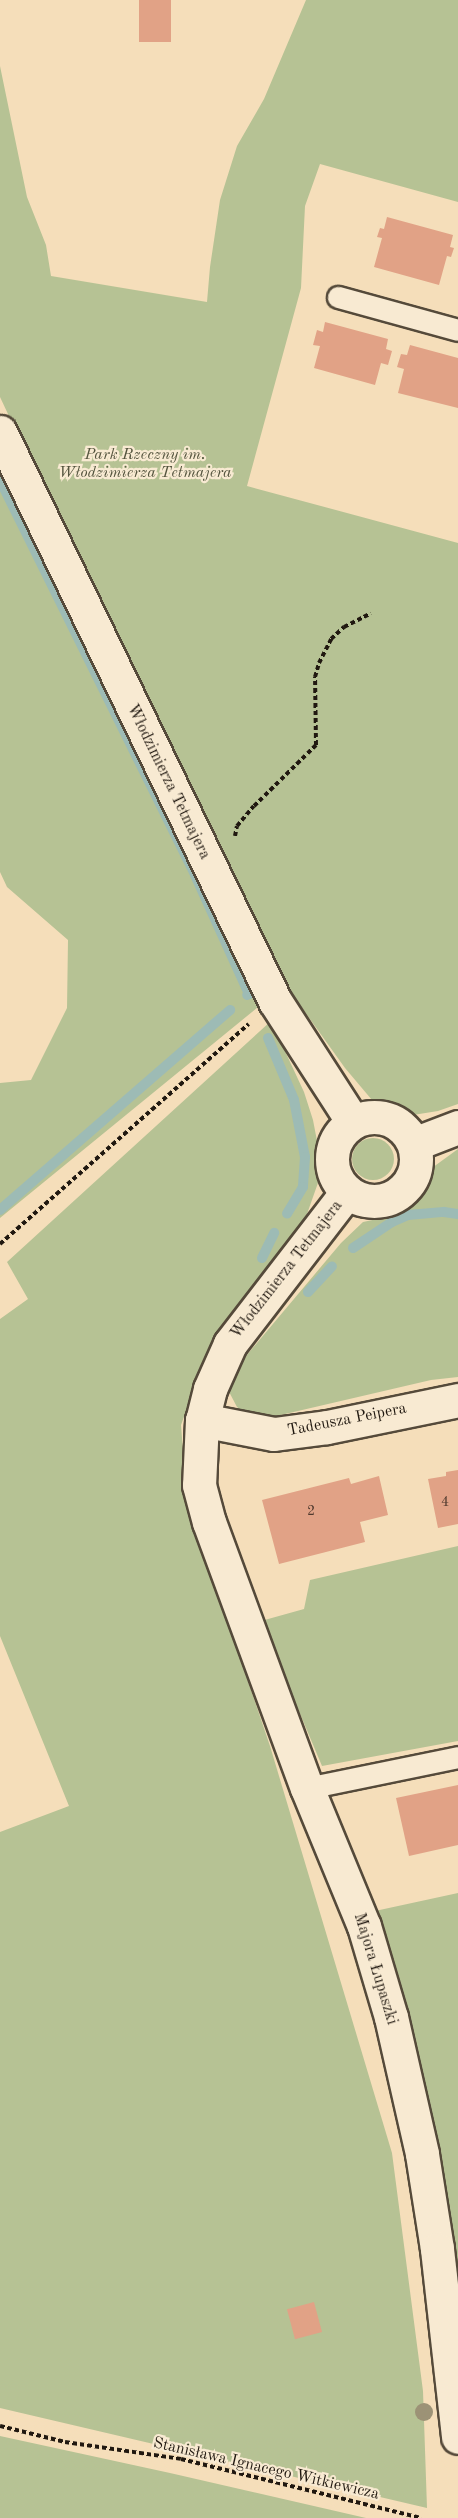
<!DOCTYPE html>
<html>
<head>
<meta charset="utf-8">
<style>
  body { margin:0 }
  #map { position:relative; width:458px; height:2518px; overflow:hidden; background:#f5deba; font-family:"Old Standard TT",serif }
  div>[style] { position:absolute }
  [style*='--x'] { left:calc(var(--x)*1px); top:calc(var(--y)*1px); width:calc(var(--w)*1px); rotate:calc(var(--a)*1deg) }
  .green>* { inset:0; background:#b6c294 }
  .round { border-radius:50% }
  .stream>* { height:10px; margin:-5px; padding:0 5px; transform-origin:5px; border-radius:5px; background:#9dbbb5 }
  .building>* { inset:0; background:#e1a286; transform-origin:0 0 }
  .path>* { height:4px; margin-top:-2px; transform-origin:0; background:repeating-linear-gradient(90deg,#201810 0 4.5px,transparent 0 7.5px) }
  .roads { filter:drop-shadow(2px 0 #554a3a) drop-shadow(-2px 0 #554a3a) drop-shadow(0 2px #554a3a) drop-shadow(0 -2px #554a3a) }
  .service>* { height:21px; margin:-10.5px; padding:0 10.5px; transform-origin:10.5px; border-radius:10.5px; background:#f8ead2 }
  .minor>* { height:33px; margin:-16.5px; padding:0 16.5px; transform-origin:16.5px; border-radius:16.5px; background:#f8ead2 }
  .minor>.ring { margin:-16.5px; padding:0; box-sizing:content-box; background:none; border:33px solid #f8ead2; border-radius:50% }
  .trees>* { width:18px; height:18px; margin:-9px; border-radius:50%; background:#9c9276 }
  span { translate:-50% -50%; white-space:nowrap; text-align:center; line-height:1.15; -webkit-text-stroke:4.5px #f8ead2; paint-order:stroke }
  .number-label { font-size:14px; color:#503a2e }
  .number-label span { -webkit-text-stroke-width:0 }
  .park-label { font-size:16px; color:#54543e; font-style:italic }
  .street-label { font-size:16px; color:#201810 }
</style>
</head>
<body>
<div id="map">
  <div class="green">
    <div style="clip-path:polygon(306px 0,458px 0,458px 202px,320px 164px,305px 206px,301px 288px,247px 486px,458px 543px,458px 1104px,438px 1111px,413px 1115px,391px 1110px,372px 1100px,345px 1068px,287px 987px,153px 723px,0 397px,0 66px,27px 197px,46px 245px,51px 276px,207px 302px,210px 267px,220px 200px,237px 146px,264px 99px)"></div>
    <div style="clip-path:polygon(0 473px,263px 1003px,0 1218px,0 1083px,31px 1080px,67px 1008px,68px 940px,7px 887px,0 872px)"></div>
    <div style="clip-path:polygon(271px 1021px,304px 1092px,313px 1120px,318px 1146px,319px 1180px,307px 1214px,201px 1371px,181px 1425px,187px 1501px,270px 1746px,392px 2153px,423px 2391px,427px 2508px,0 2408px,0 1832px,69px 1806px,0 1636px,0 1319px,28px 1299px,7px 1262px)"></div>
    <div class="round" style="left:352px;top:1138px;width:42px;height:42px"></div>
    <div style="clip-path:polygon(458px 1149px,458px 1377px,431px 1380px,255px 1421px,237px 1407px,227px 1388px,230px 1375px,341px 1243px,363px 1222px,382px 1218px,414px 1192px,425px 1173px)"></div>
    <div style="clip-path:polygon(458px 1546px,458px 1741px,322px 1766px,261px 1621px,304px 1609px,310px 1580px)"></div>
    <div style="clip-path:polygon(458px 1893px,458px 2307px,450px 2226px,423px 2078px,375px 1911px)"></div>
    <div style="clip-path:polygon(0 2436px,170px 2473px,366px 2518px,0 2518px)"></div>
  </div>
  <div class="stream">
    <div style="--x:0;--y:480;--w:441;--a:63.7"></div>
    <div style="--x:195;--y:875;--w:131;--a:65.6"></div>
    <div style="--x:249;--y:994;--w:2;--a:153"></div>
    <div style="--x:268;--y:1038;--w:67;--a:67.2"></div>
    <div style="--x:294;--y:1100;--w:58;--a:79.1"></div>
    <div style="--x:305;--y:1157;--w:30;--a:94"></div>
    <div style="--x:303;--y:1187;--w:31;--a:121"></div>
    <div style="--x:0;--y:1210;--w:305;--a:-41"></div>
    <div style="--x:353;--y:1248;--w:47;--a:-33.7"></div>
    <div style="--x:392;--y:1222;--w:17;--a:-24"></div>
    <div style="--x:408;--y:1215;--w:36;--a:-5"></div>
    <div style="--x:444;--y:1212;--w:14;--a:8"></div>
    <div style="--x:262;--y:1258;--w:28;--a:-64"></div>
    <div style="--x:308;--y:1292;--w:35;--a:-47"></div>
  </div>
  <div class="building">
    <div style="left:139px;top:0;width:32px;height:42px"></div>
    <div style="clip-path:polygon(387px 217px,453px 235px,450px 247px,454px 248px,451px 257px,447px 256px,439px 285px,374px 267px,382px 238px,377px 237px,380px 228px,384px 229px)"></div>
    <div style="clip-path:polygon(325px 322px,388px 339px,386px 349px,392px 351px,388px 365px,381px 363px,375px 385px,314px 368px,320px 346px,313px 345px,317px 330px,323px 332px)"></div>
    <div style="clip-path:polygon(410px 345px,458px 358px,458px 408px,398px 393px,404px 369px,397px 367px,401px 354px,407px 355px)"></div>
    <div style="clip-path:polygon(458px 1470px,458px 1524px,438px 1528px,428px 1479px,446px 1476px,446px 1472px)"></div>
    <div style="clip-path:polygon(379px 1476px,388px 1515px,360px 1522px,365px 1542px,279px 1564px,262px 1500px,349px 1478px,351px 1484px)"></div>
    <div style="clip-path:polygon(458px 1785px,458px 1845px,409px 1856px,396px 1798px)"></div>
    <div style="left:314px;top:2302px;width:31px;height:28px;rotate:75deg"></div>
  </div>
  <div class="path">
    <div style="--x:235;--y:836;--w:10;--a:-79"></div>
    <div style="--x:237;--y:826;--w:26;--a:-50"></div>
    <div style="--x:254;--y:806;--w:87;--a:-44.5"></div>
    <div style="--x:316;--y:745;--w:68;--a:-90.8"></div>
    <div style="--x:315;--y:677;--w:15;--a:-74"></div>
    <div style="--x:319;--y:663;--w:27;--a:-63"></div>
    <div style="--x:331;--y:639;--w:18;--a:-43"></div>
    <div style="--x:344;--y:627;--w:30;--a:-27"></div>
    <div style="--x:0;--y:1244;--w:332;--a:-41.5"></div>
    <div style="--x:0;--y:2426;--w:67;--a:13.8"></div>
    <div style="--x:65;--y:2442;--w:117;--a:8.3"></div>
    <div style="--x:181;--y:2459;--w:247;--a:13.8"></div>
  </div>
  <div class="roads">
    <div class="service">
      <div style="--x:338;--y:297;--w:124;--a:15.4"></div>
      <div style="--x:307;--y:1788;--w:154;--a:-11.6"></div>
    </div>
    <div class="minor">
      <div style="--x:0;--y:432;--w:632;--a:64.21"></div>
      <div style="--x:275;--y:1001;--w:144;--a:57.2"></div>
      <div class="ring" style="left:332px;top:1117px;width:51px;height:51px"></div>
      <div style="--x:414;--y:1144;--w:47;--a:-21.1"></div>
      <div style="--x:347;--y:1192;--w:192;--a:127.6"></div>
      <div style="--x:230;--y:1344;--w:49;--a:114"></div>
      <div style="--x:210;--y:1389;--w:32;--a:104"></div>
      <div style="--x:202;--y:1420;--w:65;--a:92.6"></div>
      <div style="--x:199;--y:1485;--w:38;--a:75"></div>
      <div style="--x:209;--y:1522;--w:283;--a:69.8"></div>
      <div style="--x:307;--y:1788;--w:149;--a:67.6"></div>
      <div style="--x:364;--y:1926;--w:95;--a:73.5"></div>
      <div style="--x:391;--y:2017;--w:140;--a:77.2"></div>
      <div style="--x:422;--y:2154;--w:96;--a:81"></div>
      <div style="--x:437;--y:2249;--w:189;--a:83.6"></div>
      <div style="--x:202;--y:1420;--w:73;--a:11"></div>
      <div style="--x:274;--y:1434;--w:53;--a:-7.5"></div>
      <div style="--x:327;--y:1427;--w:134;--a:-11.6"></div>
    </div>
  </div>
  <div class="trees">
    <div style="left:424px;top:2412px"></div>
  </div>
  <div class="number-label">
    <span style="left:445px;top:1502px">4</span>
    <span style="left:311px;top:1511px">2</span>
  </div>
  <div class="park-label">
    <span style="left:145px;top:464px">Park Rzeczny im.<br>Włodzimierza Tetmajera</span>
  </div>
  <div class="street-label">
    <span style="left:168px;top:782px;rotate:64deg">Włodzimierza Tetmajera</span>
    <span style="left:287px;top:1270px;rotate:-52deg">Włodzimierza Tetmajera</span>
    <span style="left:347px;top:1420px;rotate:-11deg">Tadeusza Peipera</span>
    <span style="left:375px;top:1969px;rotate:73deg">Majora Łupaszki</span>
    <span style="left:266px;top:2469px;rotate:13deg">Stanisława Ignacego Witkiewicza</span>
  </div>
</div>
</body>
</html>
